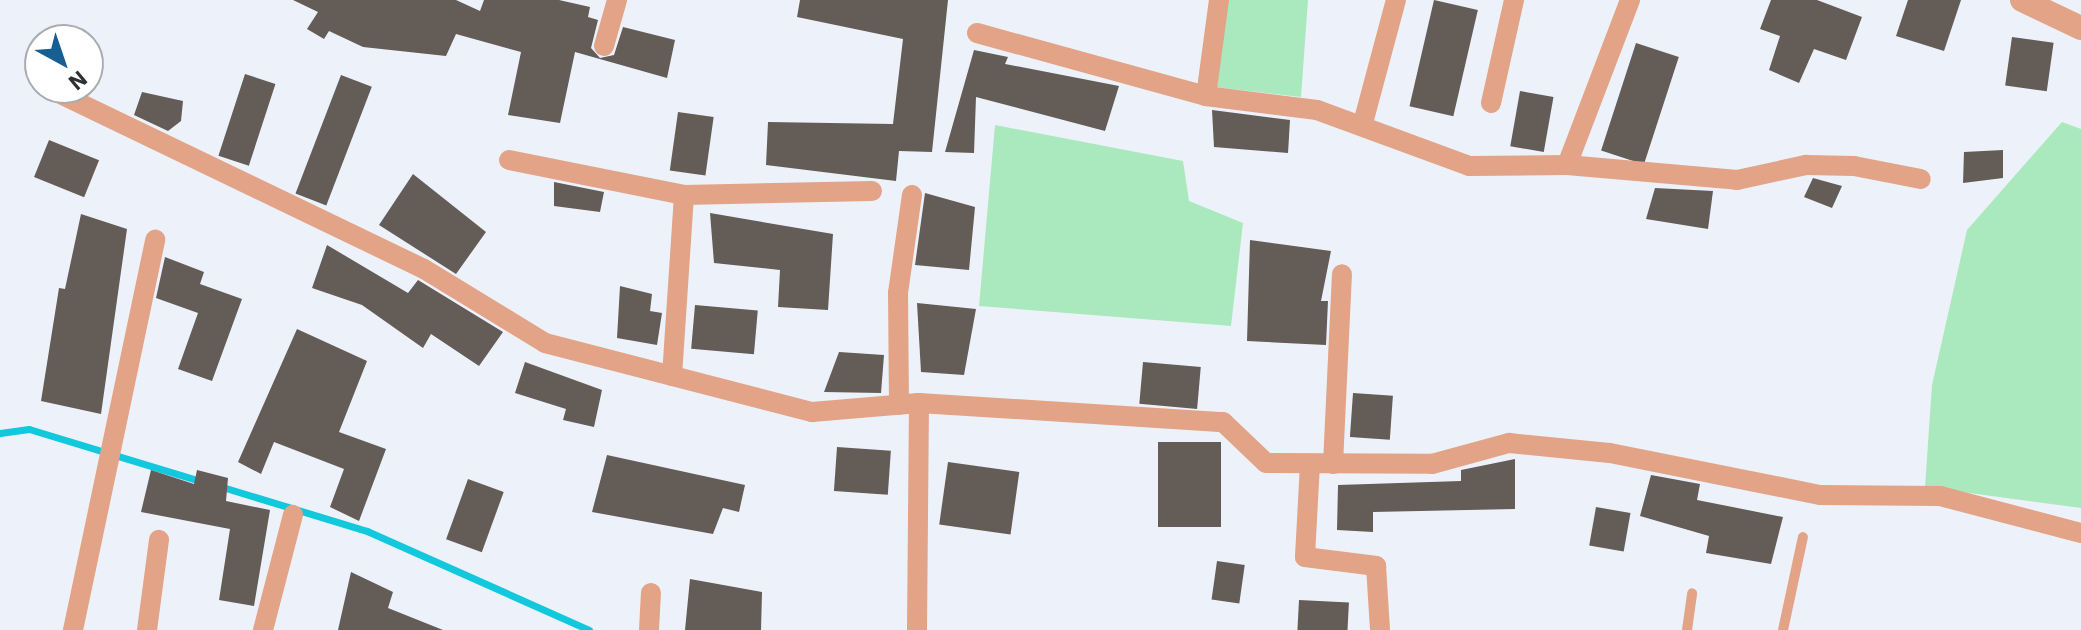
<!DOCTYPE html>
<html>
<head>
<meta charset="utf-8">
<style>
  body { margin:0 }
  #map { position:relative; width:2081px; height:630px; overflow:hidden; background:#edf2fa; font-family:"IBM Plex Sans",sans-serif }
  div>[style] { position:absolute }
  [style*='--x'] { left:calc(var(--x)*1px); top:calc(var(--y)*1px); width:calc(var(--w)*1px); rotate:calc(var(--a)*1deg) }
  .green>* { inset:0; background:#aae9bd }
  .stream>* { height:7px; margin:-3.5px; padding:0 3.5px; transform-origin:3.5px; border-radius:3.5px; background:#12c8dc }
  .building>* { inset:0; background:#635c57; transform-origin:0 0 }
  .service>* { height:10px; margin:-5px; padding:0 5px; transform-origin:5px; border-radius:5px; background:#e2a387 }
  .minor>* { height:20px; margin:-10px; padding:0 10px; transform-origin:10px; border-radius:10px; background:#e2a387 }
  .tertiary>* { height:24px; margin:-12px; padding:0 12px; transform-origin:12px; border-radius:12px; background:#e2a387 }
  span { translate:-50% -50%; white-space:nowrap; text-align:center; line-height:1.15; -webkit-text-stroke:8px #fff; paint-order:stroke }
  .north { position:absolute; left:24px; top:24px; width:80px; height:80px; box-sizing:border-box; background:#fff; border:2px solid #abacad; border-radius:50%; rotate:140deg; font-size:22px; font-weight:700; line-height:32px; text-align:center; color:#2e3033 }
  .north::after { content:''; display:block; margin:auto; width:28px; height:36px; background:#175e92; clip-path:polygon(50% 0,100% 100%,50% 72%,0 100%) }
</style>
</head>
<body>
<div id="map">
  <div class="green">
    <div style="clip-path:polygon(1227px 0,1308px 0,1301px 97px,1215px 87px)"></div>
    <div style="clip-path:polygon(2062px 122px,2081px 129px,2081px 508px,1925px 487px,1932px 385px,1967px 230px)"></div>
    <div style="clip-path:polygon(995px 125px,1183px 161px,1189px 201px,1243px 223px,1231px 326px,979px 306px)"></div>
  </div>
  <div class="stream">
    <div style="--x:0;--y:433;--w:29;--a:-8"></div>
    <div style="--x:29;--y:429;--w:182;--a:16.9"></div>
    <div style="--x:219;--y:486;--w:155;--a:16.9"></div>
    <div style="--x:367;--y:531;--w:243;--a:24"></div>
  </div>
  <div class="building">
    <div style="clip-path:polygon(293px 0,456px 0,480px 11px,484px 0,559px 0,590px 7px,588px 17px,598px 20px,591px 48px,600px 58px,614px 55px,623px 27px,675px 40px,667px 78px,575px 52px,560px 123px,508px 115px,521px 52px,456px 34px,446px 56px,363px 47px,329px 31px,324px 39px,307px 29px,318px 12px)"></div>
    <div style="clip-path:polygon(800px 0,948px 0,932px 152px,899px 151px,896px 181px,766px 165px,768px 122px,893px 124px,903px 39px,797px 17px)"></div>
    <div style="left:1434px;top:0;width:45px;height:109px;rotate:13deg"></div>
    <div style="clip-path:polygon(1771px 0,1817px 0,1862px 17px,1846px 60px,1814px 49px,1799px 83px,1769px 70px,1780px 36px,1760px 29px)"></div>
    <div style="clip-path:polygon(1908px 0,1961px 0,1944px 51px,1896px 36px)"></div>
    <div style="left:2012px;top:37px;width:42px;height:49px;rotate:8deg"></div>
    <div style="left:1636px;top:43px;width:45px;height:113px;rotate:18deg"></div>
    <div style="clip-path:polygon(974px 50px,1008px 57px,1005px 64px,1119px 86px,1105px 131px,976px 97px,974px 153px,945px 152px)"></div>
    <div style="left:245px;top:74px;width:32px;height:86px;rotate:18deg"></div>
    <div style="left:341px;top:75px;width:33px;height:127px;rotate:21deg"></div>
    <div style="left:1520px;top:91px;width:34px;height:56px;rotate:10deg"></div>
    <div style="clip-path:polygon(142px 92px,183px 101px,181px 121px,168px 131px,134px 115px)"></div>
    <div style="clip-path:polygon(1212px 110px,1290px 120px,1288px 153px,1214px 147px)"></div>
    <div style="left:678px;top:112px;width:36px;height:59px;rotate:8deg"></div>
    <div style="left:49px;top:140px;width:54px;height:40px;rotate:22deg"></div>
    <div style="clip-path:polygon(2003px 150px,2003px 178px,1963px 183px,1964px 152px)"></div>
    <div style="clip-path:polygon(413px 174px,486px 232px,456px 274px,379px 225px)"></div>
    <div style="clip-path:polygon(1813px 178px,1842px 186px,1832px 208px,1804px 197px)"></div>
    <div style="clip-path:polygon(554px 182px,604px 192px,600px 212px,554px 206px)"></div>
    <div style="clip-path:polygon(1655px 188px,1713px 191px,1708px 229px,1646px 219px)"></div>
    <div style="clip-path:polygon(925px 193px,975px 207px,969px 270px,915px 265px)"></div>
    <div style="clip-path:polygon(710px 213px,833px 234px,828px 310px,778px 307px,780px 270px,714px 263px)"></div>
    <div style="clip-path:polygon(81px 214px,127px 229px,101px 414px,41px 401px,59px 288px,65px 289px)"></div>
    <div style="clip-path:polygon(1250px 240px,1331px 251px,1321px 301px,1328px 301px,1326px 345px,1247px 341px)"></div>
    <div style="clip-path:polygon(327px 245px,408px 293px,418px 280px,503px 332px,479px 366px,431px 334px,423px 348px,362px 305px,312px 288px)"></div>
    <div style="clip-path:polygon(165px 257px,204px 272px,200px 284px,242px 299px,212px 381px,178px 369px,198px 313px,156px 298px)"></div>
    <div style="clip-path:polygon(620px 286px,652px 294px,650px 311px,662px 313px,657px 345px,617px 338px)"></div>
    <div style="clip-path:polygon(917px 303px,976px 309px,964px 375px,921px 372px)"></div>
    <div style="left:695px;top:305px;width:63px;height:44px;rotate:5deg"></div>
    <div style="clip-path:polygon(297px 329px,367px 361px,339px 432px,386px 449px,359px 521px,330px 507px,344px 469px,274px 442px,261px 474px,238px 462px)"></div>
    <div style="clip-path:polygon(839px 352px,884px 355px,881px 393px,824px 392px)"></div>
    <div style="clip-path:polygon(525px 362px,602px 390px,594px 427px,563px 420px,566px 409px,515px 393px)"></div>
    <div style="left:1143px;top:362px;width:58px;height:42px;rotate:5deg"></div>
    <div style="left:1353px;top:393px;width:40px;height:44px;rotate:4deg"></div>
    <div style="left:1158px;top:442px;width:63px;height:85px"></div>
    <div style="left:837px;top:447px;width:54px;height:44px;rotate:4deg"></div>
    <div style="clip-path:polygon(607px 455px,745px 485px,739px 512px,723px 508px,713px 534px,592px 512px)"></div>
    <div style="clip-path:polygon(1515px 459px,1515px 509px,1373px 512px,1373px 532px,1337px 530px,1338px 485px,1461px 481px,1461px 470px)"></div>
    <div style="left:948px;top:462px;width:72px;height:63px;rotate:8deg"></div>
    <div style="clip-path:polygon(151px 470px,194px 484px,197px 470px,228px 478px,226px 501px,270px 510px,254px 606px,219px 600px,230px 529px,141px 512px)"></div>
    <div style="clip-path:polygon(1651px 475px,1700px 484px,1697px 500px,1783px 517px,1771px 564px,1706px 553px,1709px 536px,1640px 516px)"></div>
    <div style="left:468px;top:479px;width:38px;height:64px;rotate:20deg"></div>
    <div style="left:1596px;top:507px;width:35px;height:39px;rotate:10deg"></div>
    <div style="left:1217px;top:561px;width:28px;height:39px;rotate:8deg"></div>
    <div style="clip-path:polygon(351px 572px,393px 592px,388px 608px,443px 630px,338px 630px)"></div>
    <div style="clip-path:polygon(690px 579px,762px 592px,761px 630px,685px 630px)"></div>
    <div style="left:1299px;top:600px;width:50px;height:30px;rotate:3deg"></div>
  </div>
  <div class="service">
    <div style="--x:1687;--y:630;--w:37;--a:-82"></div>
    <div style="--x:1783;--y:630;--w:95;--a:-77.9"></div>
  </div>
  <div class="minor">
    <div style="--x:977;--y:33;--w:238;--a:15.4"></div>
    <div style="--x:1206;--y:96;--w:97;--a:-82.3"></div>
    <div style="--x:604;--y:46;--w:48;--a:-74.2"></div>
    <div style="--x:50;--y:89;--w:415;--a:25.7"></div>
    <div style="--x:424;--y:269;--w:142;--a:31.4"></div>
    <div style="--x:545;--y:343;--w:276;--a:14.5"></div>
    <div style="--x:812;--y:412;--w:107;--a:-4.8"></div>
    <div style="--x:919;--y:403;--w:305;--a:3.6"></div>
    <div style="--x:1223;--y:422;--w:59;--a:43.6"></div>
    <div style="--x:1266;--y:463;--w:166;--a:0.3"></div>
    <div style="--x:1432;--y:464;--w:80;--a:-15.3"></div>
    <div style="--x:1509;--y:443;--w:101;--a:5.7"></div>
    <div style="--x:1610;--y:453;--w:214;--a:11.3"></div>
    <div style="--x:1820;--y:495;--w:120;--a:0.5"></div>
    <div style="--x:1940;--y:496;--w:146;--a:14.7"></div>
    <div style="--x:1206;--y:96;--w:112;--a:7.2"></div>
    <div style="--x:1317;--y:110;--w:162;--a:20.2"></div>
    <div style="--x:1469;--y:166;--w:98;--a:-0.6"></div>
    <div style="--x:1567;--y:165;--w:177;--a:-69.1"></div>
    <div style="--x:1491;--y:103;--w:106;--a:-77.4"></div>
    <div style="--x:1363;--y:123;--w:127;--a:-75"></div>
    <div style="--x:509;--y:160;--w:178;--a:11.3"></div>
    <div style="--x:684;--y:195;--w:188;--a:-1.2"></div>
    <div style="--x:1567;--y:165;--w:171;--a:5"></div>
    <div style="--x:1737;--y:180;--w:71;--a:-12.3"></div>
    <div style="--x:1806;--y:165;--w:48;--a:1.2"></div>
    <div style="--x:1854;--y:166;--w:68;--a:11"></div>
    <div style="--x:672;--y:376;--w:181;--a:-86.2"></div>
    <div style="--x:899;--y:405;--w:112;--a:-90.5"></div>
    <div style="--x:898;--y:293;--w:99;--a:-81.9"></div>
    <div style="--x:1310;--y:464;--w:93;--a:93.1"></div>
    <div style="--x:1305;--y:557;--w:72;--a:7.2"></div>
    <div style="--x:1376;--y:566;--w:64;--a:86.4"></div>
    <div style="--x:1333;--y:464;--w:190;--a:-87.3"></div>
    <div style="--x:73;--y:630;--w:399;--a:-78.1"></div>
    <div style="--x:147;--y:630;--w:91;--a:-82.4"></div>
    <div style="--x:263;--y:630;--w:119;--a:-75.4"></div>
    <div style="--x:649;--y:630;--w:37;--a:-87"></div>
    <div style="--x:917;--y:630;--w:227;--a:-89.5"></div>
  </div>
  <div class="tertiary">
    <div style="--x:2022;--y:0;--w:65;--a:25.4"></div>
  </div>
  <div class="north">N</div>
</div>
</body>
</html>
